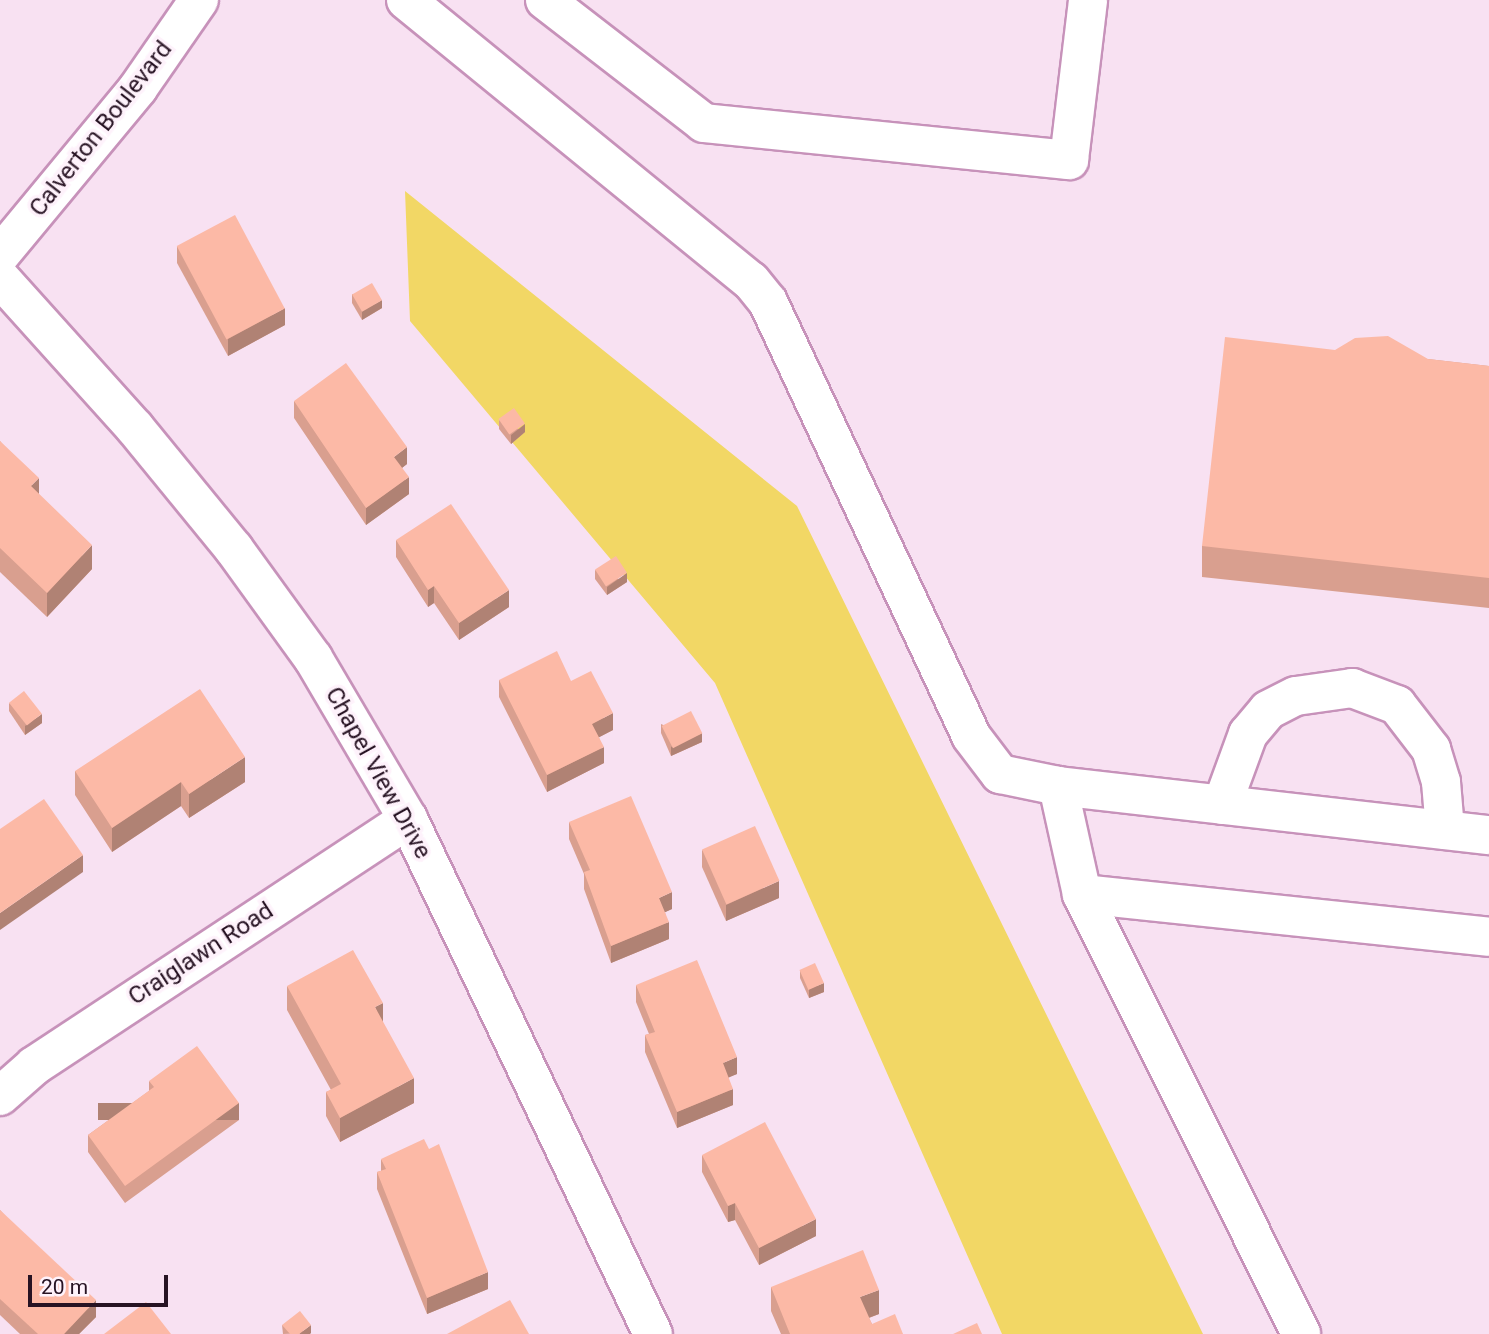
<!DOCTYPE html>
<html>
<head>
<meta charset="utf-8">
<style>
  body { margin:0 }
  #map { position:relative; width:1489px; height:1334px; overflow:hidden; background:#f8e1f2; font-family:Roboto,sans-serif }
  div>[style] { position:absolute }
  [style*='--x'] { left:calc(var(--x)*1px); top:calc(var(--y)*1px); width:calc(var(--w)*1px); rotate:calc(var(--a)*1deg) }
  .green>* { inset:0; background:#f2d765 }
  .roads { filter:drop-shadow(2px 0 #c792ba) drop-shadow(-2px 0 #c792ba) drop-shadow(0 2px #c792ba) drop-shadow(0 -2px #c792ba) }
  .minor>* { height:38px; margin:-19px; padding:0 19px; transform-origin:19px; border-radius:19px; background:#fff }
  .wall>* { inset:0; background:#d99f8f }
  .shaded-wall>* { inset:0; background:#b08274; transform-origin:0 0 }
  .building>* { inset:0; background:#fcb9a6; transform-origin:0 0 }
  span { translate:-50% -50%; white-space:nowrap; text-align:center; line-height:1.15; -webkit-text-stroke:7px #fef2fb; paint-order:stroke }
  .street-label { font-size:24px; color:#271323 }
  .scale { position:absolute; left:28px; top:1275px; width:140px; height:32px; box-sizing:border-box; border:4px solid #271323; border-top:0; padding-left:9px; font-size:21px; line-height:24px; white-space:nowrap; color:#271323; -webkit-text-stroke:5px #fef2fb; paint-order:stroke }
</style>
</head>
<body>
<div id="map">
  <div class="green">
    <div style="clip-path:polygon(405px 191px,797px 506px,1203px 1334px,1002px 1334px,715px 683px,410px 321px)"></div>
  </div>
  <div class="roads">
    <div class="minor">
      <div style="--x:406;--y:0;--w:445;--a:39.2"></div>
      <div style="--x:751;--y:281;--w:27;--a:51"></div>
      <div style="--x:768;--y:302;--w:479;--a:64.9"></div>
      <div style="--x:971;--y:736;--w:48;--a:52.7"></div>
      <div style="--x:1000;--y:774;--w:59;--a:11.7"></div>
      <div style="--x:1058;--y:786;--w:434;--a:6.5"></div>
      <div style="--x:545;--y:0;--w:201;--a:37.7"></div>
      <div style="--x:704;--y:123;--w:367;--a:5.8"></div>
      <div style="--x:1069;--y:160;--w:161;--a:-83.2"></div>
      <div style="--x:0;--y:255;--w:217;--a:-50.4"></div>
      <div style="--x:138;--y:88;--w:107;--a:-55.3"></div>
      <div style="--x:0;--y:278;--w:202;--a:48"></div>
      <div style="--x:135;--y:428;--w:156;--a:50.7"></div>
      <div style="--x:234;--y:549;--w:135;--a:54.1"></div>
      <div style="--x:313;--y:658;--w:187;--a:59.5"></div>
      <div style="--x:408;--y:819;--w:570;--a:64.56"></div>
      <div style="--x:1058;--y:786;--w:111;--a:77.5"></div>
      <div style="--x:1082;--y:894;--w:491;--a:63.5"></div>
      <div style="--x:1222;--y:805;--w:76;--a:-69.9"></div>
      <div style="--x:1248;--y:734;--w:31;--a:-50"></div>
      <div style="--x:1268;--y:710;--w:31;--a:-27"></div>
      <div style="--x:1296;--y:696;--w:57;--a:-8.1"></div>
      <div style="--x:1352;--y:688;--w:48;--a:20.7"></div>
      <div style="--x:1397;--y:705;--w:56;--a:52.3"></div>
      <div style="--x:1431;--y:749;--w:34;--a:73"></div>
      <div style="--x:1441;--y:782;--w:48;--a:85.2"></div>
      <div style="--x:1082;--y:894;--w:409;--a:6"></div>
      <div style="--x:0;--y:1096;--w:45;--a:-41.4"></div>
      <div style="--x:34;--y:1066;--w:448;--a:-33.4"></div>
    </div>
  </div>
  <div class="wall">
    <div style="clip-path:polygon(177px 246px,285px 325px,228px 356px,177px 263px)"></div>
    <div style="clip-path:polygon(352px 294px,382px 308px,362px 320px,352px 303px)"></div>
    <div style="clip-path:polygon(1428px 359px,1489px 366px,1489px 608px,1202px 577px,1202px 546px)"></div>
    <div style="clip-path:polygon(294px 401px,407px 464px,402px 468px,409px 494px,366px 525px,294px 418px)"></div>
    <div style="clip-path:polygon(499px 420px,525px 432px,511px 444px,499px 429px)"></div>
    <div style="clip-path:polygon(0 441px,92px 569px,47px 617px,0 572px)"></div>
    <div style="clip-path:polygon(396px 540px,509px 607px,459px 640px,434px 603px,428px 607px,396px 557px)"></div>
    <div style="clip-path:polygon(595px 570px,627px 582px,607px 595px,595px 579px)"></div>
    <div style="clip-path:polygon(499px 680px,571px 681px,613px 730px,599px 737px,604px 763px,547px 792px,499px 697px)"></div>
    <div style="clip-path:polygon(9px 703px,42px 723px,25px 735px,9px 711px)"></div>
    <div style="clip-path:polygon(661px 724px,702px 742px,671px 756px,661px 733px)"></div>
    <div style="clip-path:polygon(75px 771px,245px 782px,189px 818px,181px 806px,112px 852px,75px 795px)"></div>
    <div style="clip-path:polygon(569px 822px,672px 909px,665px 912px,669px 939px,611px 963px,584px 889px,584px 874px,569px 839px)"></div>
    <div style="clip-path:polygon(702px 850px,779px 898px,726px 921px,702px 867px)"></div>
    <div style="clip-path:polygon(800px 970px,824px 992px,809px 998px,800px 978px)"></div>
    <div style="clip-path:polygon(636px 985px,737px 1074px,728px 1077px,733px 1105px,677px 1128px,645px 1052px,645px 1035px,649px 1034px,636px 1002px)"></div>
    <div style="clip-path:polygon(287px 986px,414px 1103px,340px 1142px,326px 1116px,326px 1092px,331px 1090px,287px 1010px)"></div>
    <div style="clip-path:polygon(149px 1081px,239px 1120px,125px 1203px,88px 1152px,88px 1135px,149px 1091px)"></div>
    <div style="clip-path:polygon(702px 1155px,816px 1236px,759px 1265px,735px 1220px,728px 1222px,702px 1172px)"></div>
    <div style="clip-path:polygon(381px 1159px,488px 1289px,427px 1314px,377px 1189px,377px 1172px,381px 1171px)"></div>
    <div style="clip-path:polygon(0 1210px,96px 1317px,79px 1334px,20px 1334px,0 1315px)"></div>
    <div style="clip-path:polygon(771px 1287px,879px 1314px,869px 1318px,872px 1324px,903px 1334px,781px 1334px,771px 1311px)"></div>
    <div style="clip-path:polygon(282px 1325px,311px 1333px,283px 1334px)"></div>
  </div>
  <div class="shaded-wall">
    <div style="clip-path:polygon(382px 300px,382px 308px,362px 320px,362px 311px)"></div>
    <div style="clip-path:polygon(285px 308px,285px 325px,228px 356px,228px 339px)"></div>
    <div style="clip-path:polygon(525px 424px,525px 432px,511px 444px,511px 435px)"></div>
    <div style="clip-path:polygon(407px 447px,407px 464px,394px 474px,394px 457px)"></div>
    <div style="clip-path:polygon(409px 477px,409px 494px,366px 525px,366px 508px)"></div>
    <div style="clip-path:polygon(39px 478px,39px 502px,31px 486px)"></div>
    <div style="clip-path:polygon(92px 545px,92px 569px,47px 617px,47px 593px)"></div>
    <div style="clip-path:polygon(627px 573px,627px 582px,607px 595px,607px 587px)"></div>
    <div style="clip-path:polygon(434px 586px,434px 603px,428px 607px,428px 590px)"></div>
    <div style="clip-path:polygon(509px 590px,509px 607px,459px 640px,459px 623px)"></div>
    <div style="clip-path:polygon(613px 713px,613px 730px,592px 741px,592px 724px)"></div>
    <div style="clip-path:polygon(42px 714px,42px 723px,25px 735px,25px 726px)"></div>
    <div style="clip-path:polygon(702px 733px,702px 742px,671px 756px,671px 747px)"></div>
    <div style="clip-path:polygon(604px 747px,604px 763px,547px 792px,547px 775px)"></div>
    <div style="clip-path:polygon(245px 757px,245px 782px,189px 818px,189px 794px)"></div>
    <div style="clip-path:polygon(181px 782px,181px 806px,112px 852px,112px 828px)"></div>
    <div style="clip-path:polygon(83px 855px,83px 872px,0 930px,0 913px)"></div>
    <div style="clip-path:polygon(779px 881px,779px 898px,726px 921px,726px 905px)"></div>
    <div style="clip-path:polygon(672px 892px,672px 909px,659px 915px,659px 898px)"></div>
    <div style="clip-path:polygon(669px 922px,669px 939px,611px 963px,611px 946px)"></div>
    <div style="clip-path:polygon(824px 983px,824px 992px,809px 998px,809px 989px)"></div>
    <div style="clip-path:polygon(383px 1003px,383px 1027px,375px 1007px)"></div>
    <div style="clip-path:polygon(737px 1057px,737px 1074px,723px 1080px,723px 1063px)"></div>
    <div style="clip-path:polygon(414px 1078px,414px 1103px,340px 1142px,340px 1118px)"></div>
    <div style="clip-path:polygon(733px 1089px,733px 1105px,677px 1128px,677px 1112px)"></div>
    <div style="left:239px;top:1103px;width:17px;height:141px;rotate:90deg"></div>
    <div style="clip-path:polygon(735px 1203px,735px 1220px,728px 1222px,728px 1206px)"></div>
    <div style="clip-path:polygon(816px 1219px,816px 1236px,759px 1265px,759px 1248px)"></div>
    <div style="clip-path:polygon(488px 1272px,488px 1289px,427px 1314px,427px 1298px)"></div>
    <div style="clip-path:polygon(879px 1290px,879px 1314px,860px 1321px,860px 1297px)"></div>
    <div style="clip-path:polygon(96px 1300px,96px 1317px,79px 1334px,64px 1334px)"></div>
    <div style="clip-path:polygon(311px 1325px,311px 1333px,310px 1334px,299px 1334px)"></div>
  </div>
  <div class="building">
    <div style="left:235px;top:215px;width:106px;height:66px;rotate:62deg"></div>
    <div style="left:372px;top:283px;width:20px;height:23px;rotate:60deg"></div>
    <div style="clip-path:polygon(1388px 336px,1428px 359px,1489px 366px,1489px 578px,1202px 546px,1225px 337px,1335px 350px,1355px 338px)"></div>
    <div style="clip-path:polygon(346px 363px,407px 447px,394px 457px,409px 477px,366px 508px,294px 401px)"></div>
    <div style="left:514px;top:408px;width:19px;height:19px;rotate:55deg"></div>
    <div style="clip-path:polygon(0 441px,39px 478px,31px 486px,92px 545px,47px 593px,0 548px)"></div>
    <div style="clip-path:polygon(451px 504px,509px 590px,459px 623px,434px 586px,428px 590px,396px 540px)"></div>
    <div style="left:616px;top:556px;width:20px;height:25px;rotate:57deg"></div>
    <div style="clip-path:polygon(557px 651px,571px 681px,591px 671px,613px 713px,592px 724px,604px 747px,547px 775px,499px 680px)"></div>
    <div style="clip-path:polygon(200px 689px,245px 757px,189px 794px,181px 782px,112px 828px,75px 771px)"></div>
    <div style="left:24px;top:691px;width:29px;height:19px;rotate:52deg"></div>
    <div style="left:691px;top:711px;width:25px;height:33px;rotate:63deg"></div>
    <div style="clip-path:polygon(631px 796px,672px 892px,659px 898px,669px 922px,611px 946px,584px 872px,590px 870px,569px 822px)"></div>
    <div style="clip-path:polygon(44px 799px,83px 855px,0 913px,0 829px)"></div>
    <div style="left:755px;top:826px;width:60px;height:58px;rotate:66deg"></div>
    <div style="clip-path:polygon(353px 950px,383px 1003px,375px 1007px,414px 1078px,340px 1118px,326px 1092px,341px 1084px,287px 986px)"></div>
    <div style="clip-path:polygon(697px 960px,737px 1057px,723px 1063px,733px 1089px,677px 1112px,645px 1035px,655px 1032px,636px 985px)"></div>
    <div style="left:815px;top:963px;width:22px;height:17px;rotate:66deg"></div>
    <div style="clip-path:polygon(197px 1046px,239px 1103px,125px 1186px,88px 1135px,154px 1087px,149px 1081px)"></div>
    <div style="clip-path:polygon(765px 1122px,816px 1219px,759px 1248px,735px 1203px,728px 1206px,702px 1155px)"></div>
    <div style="clip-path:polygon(424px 1139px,429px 1149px,439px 1144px,488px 1272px,427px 1298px,377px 1172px,386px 1169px,381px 1159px)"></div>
    <div style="clip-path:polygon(0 1210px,96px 1300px,64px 1334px,38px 1334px,0 1299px)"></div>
    <div style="clip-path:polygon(863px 1250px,879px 1290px,860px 1297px,872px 1324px,895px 1314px,903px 1334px,790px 1334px,771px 1287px)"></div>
    <div style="clip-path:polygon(510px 1300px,529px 1334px,447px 1334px)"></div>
    <div style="clip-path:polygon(146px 1302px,171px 1334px,104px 1334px)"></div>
    <div style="clip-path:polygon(300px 1311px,311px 1325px,299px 1334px,290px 1334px,282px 1325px)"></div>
    <div style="clip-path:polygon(977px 1323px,982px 1334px,953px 1334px)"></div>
  </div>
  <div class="street-label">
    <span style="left:101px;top:129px;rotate:-52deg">Calverton Boulevard</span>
    <span style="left:378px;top:773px;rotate:61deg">Chapel View Drive</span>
    <span style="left:201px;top:954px;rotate:-33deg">Craiglawn Road</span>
  </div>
  <div class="scale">20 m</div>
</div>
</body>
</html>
